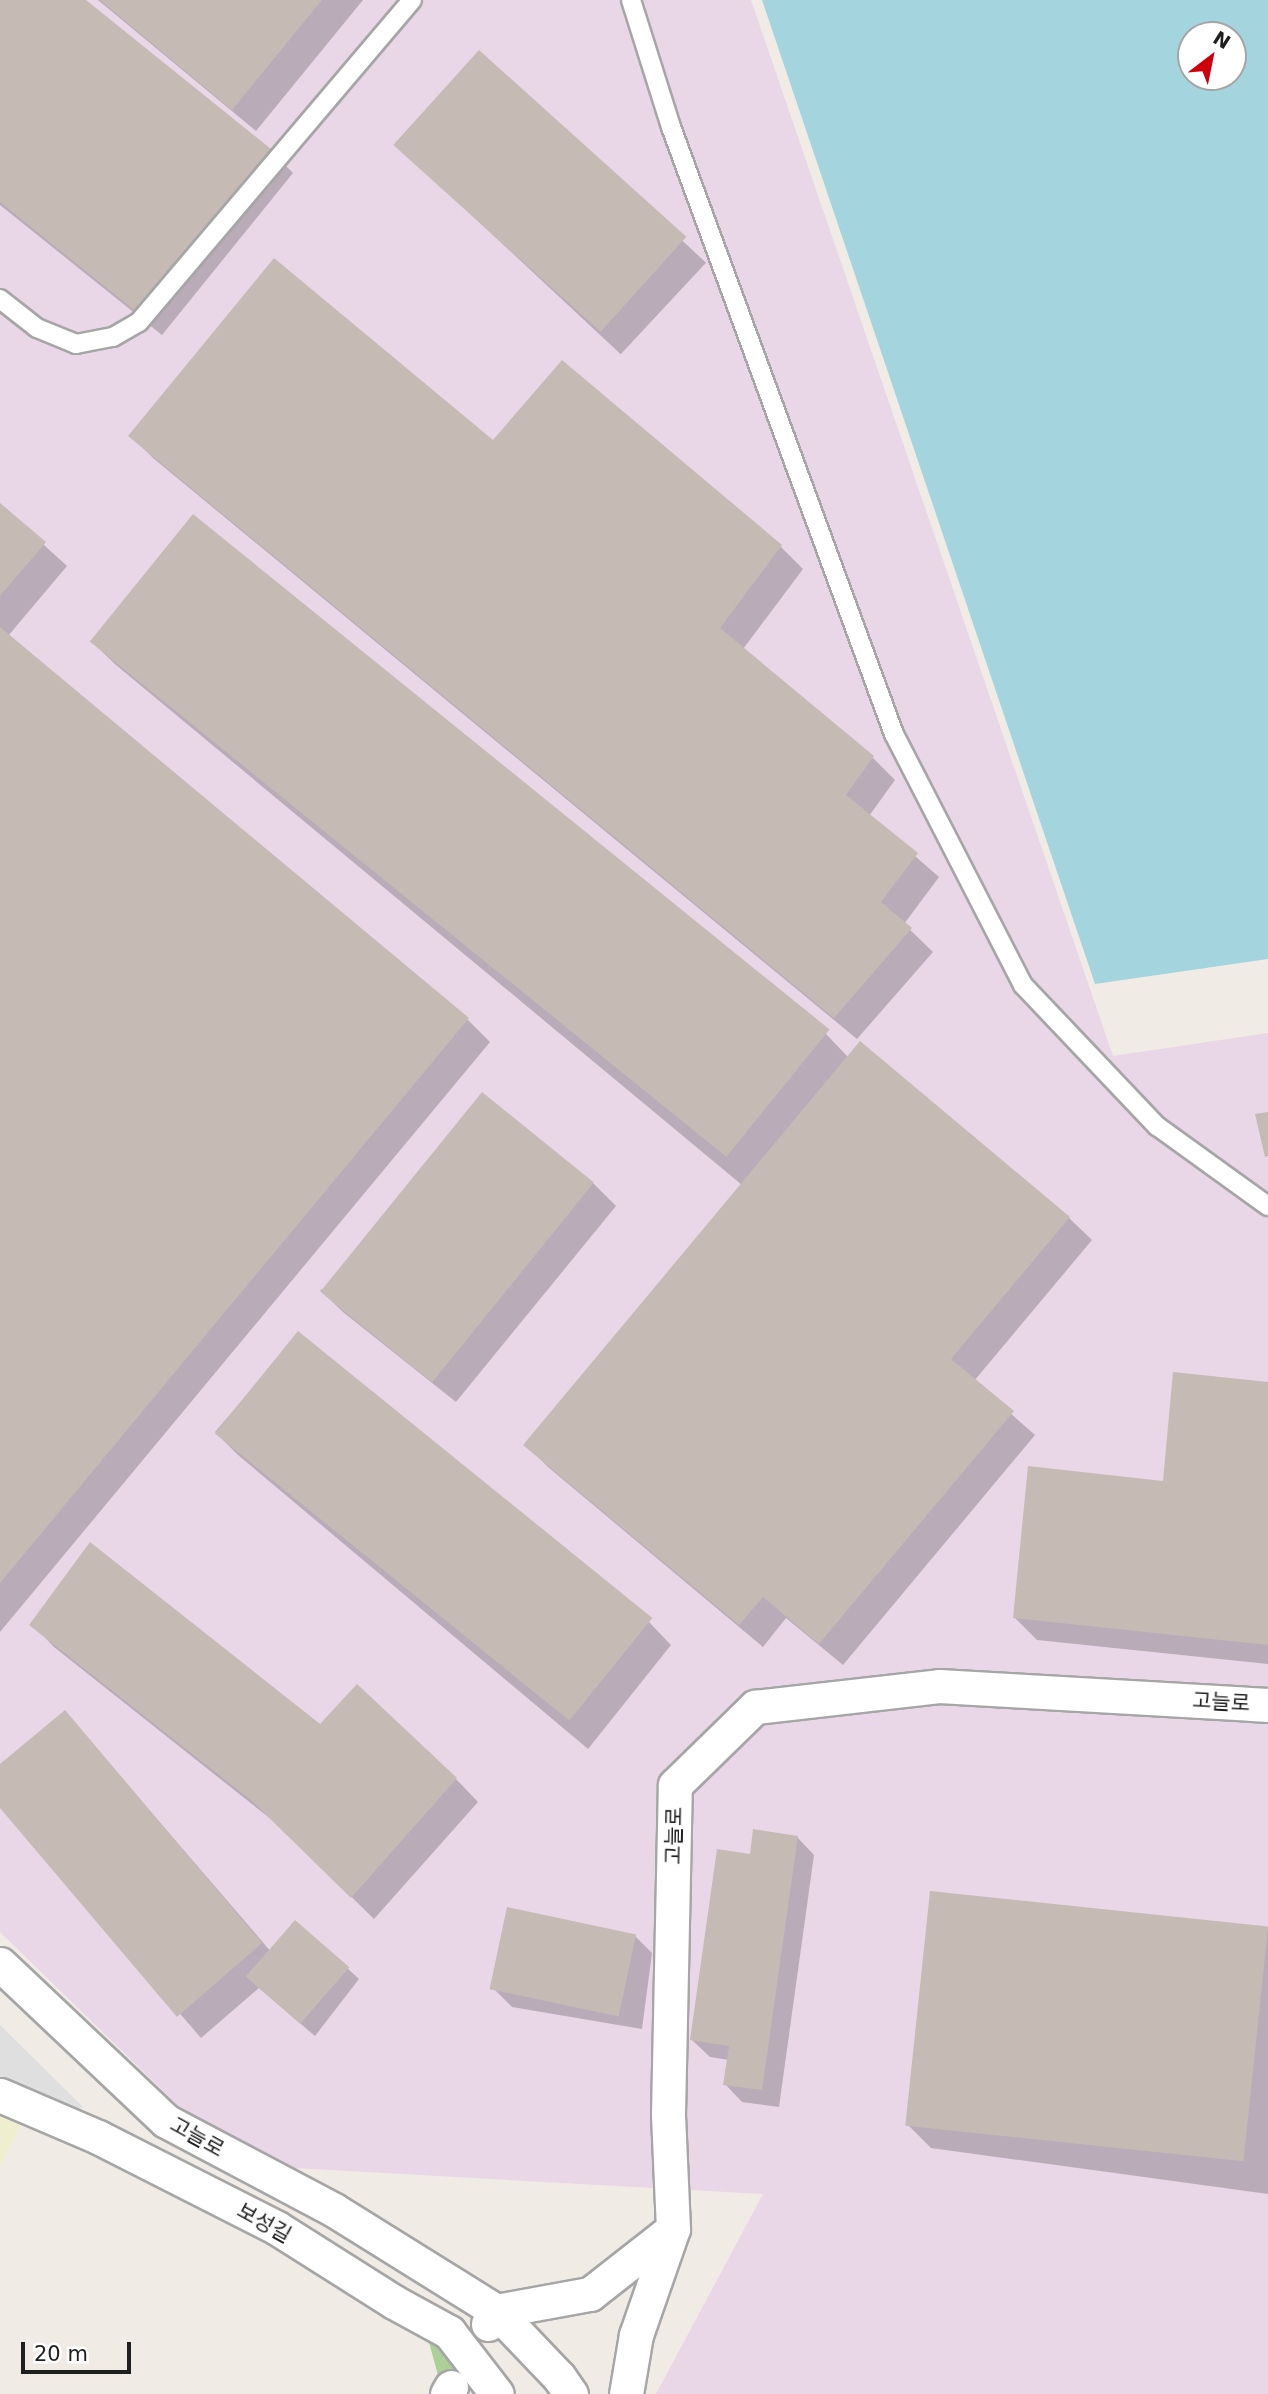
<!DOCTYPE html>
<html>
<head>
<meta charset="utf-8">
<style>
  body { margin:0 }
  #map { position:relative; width:1268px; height:2394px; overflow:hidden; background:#f0ebe5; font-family:"DejaVu Sans","Noto Sans KR",sans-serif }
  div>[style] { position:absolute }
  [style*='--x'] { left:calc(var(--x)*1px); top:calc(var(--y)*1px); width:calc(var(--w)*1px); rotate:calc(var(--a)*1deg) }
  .industrial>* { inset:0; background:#e9d6e7 }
  .farmland>* { inset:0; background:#efefcf }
  .forest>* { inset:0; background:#acd098 }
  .parking>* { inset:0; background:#dfdfdf }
  .water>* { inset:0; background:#a4d5df }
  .shadow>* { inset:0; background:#0003; transform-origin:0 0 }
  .building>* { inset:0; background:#c5bbb4; transform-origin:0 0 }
  .roads { filter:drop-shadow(2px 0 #a6a6a6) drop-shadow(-2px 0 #a6a6a6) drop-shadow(0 2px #a6a6a6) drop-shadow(0 -2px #a6a6a6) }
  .lane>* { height:18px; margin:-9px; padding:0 9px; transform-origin:9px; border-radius:9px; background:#fff }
  .street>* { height:33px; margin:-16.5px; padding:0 16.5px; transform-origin:16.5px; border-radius:16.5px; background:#fff }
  span { translate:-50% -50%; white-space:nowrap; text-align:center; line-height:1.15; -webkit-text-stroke:7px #fff; paint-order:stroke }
  .street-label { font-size:21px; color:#1f1f1f }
  .north { position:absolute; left:1177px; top:21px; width:70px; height:70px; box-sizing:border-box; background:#fff; border:2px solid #a5a5a5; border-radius:50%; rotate:32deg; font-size:19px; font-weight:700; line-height:28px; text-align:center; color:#1f1f1f }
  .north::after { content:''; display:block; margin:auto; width:24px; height:32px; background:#ce000c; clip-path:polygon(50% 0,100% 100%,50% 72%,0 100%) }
  .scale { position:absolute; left:21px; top:2342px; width:110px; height:32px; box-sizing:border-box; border:4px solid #1f1f1f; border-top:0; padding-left:9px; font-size:21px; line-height:24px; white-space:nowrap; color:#1f1f1f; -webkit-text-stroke:5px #fff; paint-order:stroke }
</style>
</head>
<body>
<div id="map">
  <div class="industrial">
    <div style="clip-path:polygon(0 0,751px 0,1113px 1056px,1268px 1033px,1268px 2394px,656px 2394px,763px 2194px,239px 2165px,0 1932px)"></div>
  </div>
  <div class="farmland">
    <div style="clip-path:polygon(0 2116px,20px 2125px,0 2168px)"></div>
  </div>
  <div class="forest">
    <div style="clip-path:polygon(426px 2331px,444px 2344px,468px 2394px,443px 2394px)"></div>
  </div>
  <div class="parking">
    <div style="clip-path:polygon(0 2025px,83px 2107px,67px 2115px,0 2085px)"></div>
  </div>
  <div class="water">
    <div style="clip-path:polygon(evenodd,762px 0,1268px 0,1268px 959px,1095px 984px,762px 0,1191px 35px,1233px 35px,1233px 77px,1191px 77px,1191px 35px)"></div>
  </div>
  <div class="shadow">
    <div style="clip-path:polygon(0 0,83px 0,270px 150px,293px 173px,162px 335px,0 205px)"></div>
    <div style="clip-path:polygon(98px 0,363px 0,256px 131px)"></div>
    <div style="left:480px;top:52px;width:309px;height:125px;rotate:43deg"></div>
    <div style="clip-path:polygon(131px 436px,493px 442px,781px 547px,803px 569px,743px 649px,872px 757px,895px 780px,869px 816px,939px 877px,904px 924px,933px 952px,857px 1039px,153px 458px)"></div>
    <div style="clip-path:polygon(0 505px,67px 566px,8px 636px,467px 1019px,490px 1042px,0 1632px)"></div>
    <div style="clip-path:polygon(194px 516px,826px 1034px,849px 1058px,1069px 1218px,1092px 1240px,974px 1381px,1035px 1435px,843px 1665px,786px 1618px,763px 1647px,548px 1467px,525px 1444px,742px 1185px,116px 665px,93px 643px)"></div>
    <div style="clip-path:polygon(593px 1183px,616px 1206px,456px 1402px,343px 1312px,320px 1290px)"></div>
    <div style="clip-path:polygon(299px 1334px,649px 1622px,671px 1645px,588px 1749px,238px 1455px,215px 1432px)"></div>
    <div style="clip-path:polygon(1268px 1383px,1268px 1664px,1037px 1640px,1015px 1618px)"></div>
    <div style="clip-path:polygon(32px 1624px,320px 1726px,456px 1779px,478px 1802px,374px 1919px,277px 1824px,54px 1647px)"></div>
    <div style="clip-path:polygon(65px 1712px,272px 1953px,347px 1968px,359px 1979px,315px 2036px,259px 1988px,201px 2038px,0 1805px,0 1767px)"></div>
    <div style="clip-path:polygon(797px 1837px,814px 1855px,779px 2107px,742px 2102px,725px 2084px,729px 2060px,710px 2057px,692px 2040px)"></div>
    <div style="clip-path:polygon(1268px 1928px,1268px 2194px,931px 2148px,908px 2125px)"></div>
    <div style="clip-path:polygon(635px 1936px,652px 1953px,642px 2029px,512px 2007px,495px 1990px)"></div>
  </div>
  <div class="building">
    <div style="clip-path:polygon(0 0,86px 0,271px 149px,139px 314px,0 202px)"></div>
    <div style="clip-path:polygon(100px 0,322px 0,232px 110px)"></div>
    <div style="left:479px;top:50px;width:279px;height:128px;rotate:42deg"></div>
    <div style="clip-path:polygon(274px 258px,493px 440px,562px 360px,782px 545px,720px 628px,874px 756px,846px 795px,918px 853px,881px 902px,912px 928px,834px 1018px,128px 436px)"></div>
    <div style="clip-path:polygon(0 503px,46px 542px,0 596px)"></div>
    <div style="left:193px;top:514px;width:819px;height:164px;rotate:39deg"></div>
    <div style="clip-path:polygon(0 627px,469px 1018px,0 1583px)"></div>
    <div style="clip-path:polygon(860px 1041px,1070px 1217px,951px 1359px,1014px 1411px,819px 1644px,763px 1597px,739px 1625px,523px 1445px)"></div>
    <div style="left:482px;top:1092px;width:144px;height:257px;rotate:39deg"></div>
    <div style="clip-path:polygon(1268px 1112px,1268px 1156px,1265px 1157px,1255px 1114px)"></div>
    <div style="left:298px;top:1331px;width:456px;height:132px;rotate:39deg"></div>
    <div style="clip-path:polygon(1173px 1372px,1268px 1382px,1268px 1645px,1013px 1618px,1028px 1466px,1163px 1481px)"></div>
    <div style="clip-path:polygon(90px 1542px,320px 1724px,357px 1684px,457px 1778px,351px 1898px,252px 1801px,29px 1625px)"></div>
    <div style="clip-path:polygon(65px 1710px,262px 1943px,177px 2017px,0 1808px,0 1764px)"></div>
    <div style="clip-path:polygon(753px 1829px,798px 1836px,762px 2090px,723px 2085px,729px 2046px,690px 2040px,717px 1849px,750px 1854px)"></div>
    <div style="left:930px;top:1891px;width:340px;height:236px;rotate:6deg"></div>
    <div style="left:507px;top:1907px;width:132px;height:84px;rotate:12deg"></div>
    <div style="left:295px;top:1920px;width:72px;height:75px;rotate:41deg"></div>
  </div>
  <div class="roads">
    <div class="lane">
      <div style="--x:631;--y:0;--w:133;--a:72.5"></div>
      <div style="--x:671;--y:127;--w:647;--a:69.83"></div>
      <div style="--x:894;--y:734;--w:282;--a:62.8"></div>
      <div style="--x:1023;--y:985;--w:195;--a:46.5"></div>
      <div style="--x:1157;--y:1126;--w:137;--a:35.8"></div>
      <div style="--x:0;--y:299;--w:47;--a:38.1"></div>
      <div style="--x:37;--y:328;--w:42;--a:22.3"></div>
      <div style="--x:76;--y:344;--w:38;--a:-11"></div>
      <div style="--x:113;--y:337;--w:30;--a:-30"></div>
      <div style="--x:139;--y:322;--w:422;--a:-49.7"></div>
    </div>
    <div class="street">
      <div style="--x:0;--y:1964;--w:228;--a:43.4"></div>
      <div style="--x:166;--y:2121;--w:190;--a:27.9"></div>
      <div style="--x:334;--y:2210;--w:191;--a:31.9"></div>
      <div style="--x:496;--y:2311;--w:96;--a:-10.3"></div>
      <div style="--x:590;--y:2294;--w:105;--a:-38.1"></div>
      <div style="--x:673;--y:2229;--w:115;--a:-92.5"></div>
      <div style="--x:668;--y:2114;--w:329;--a:-88.8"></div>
      <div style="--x:675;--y:1785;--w:112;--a:-44.3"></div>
      <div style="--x:755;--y:1707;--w:185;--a:-6.5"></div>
      <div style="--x:939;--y:1686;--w:330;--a:3.3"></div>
      <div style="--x:0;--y:2095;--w:107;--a:23.2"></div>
      <div style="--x:98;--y:2137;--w:201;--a:26.9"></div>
      <div style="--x:277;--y:2228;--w:138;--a:32.3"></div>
      <div style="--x:394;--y:2302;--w:63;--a:28.6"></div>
      <div style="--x:449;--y:2332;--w:78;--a:52.3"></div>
      <div style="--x:488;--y:2324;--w:15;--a:-58"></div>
      <div style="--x:496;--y:2311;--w:91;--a:46.3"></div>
      <div style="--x:559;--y:2377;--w:21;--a:55"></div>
      <div style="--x:447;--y:2394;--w:8;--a:-60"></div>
      <div style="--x:626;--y:2394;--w:60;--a:-80.4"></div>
      <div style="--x:636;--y:2335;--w:112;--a:-70.8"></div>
    </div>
  </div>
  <div class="street-label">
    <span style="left:1221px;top:1702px;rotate:3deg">고늘로</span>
    <span style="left:674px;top:1836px;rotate:-89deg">고늘로</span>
    <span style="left:197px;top:2137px;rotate:29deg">고늘로</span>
    <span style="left:264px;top:2223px;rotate:29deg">보성길</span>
  </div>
  <div class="north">N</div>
  <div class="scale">20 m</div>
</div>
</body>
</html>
